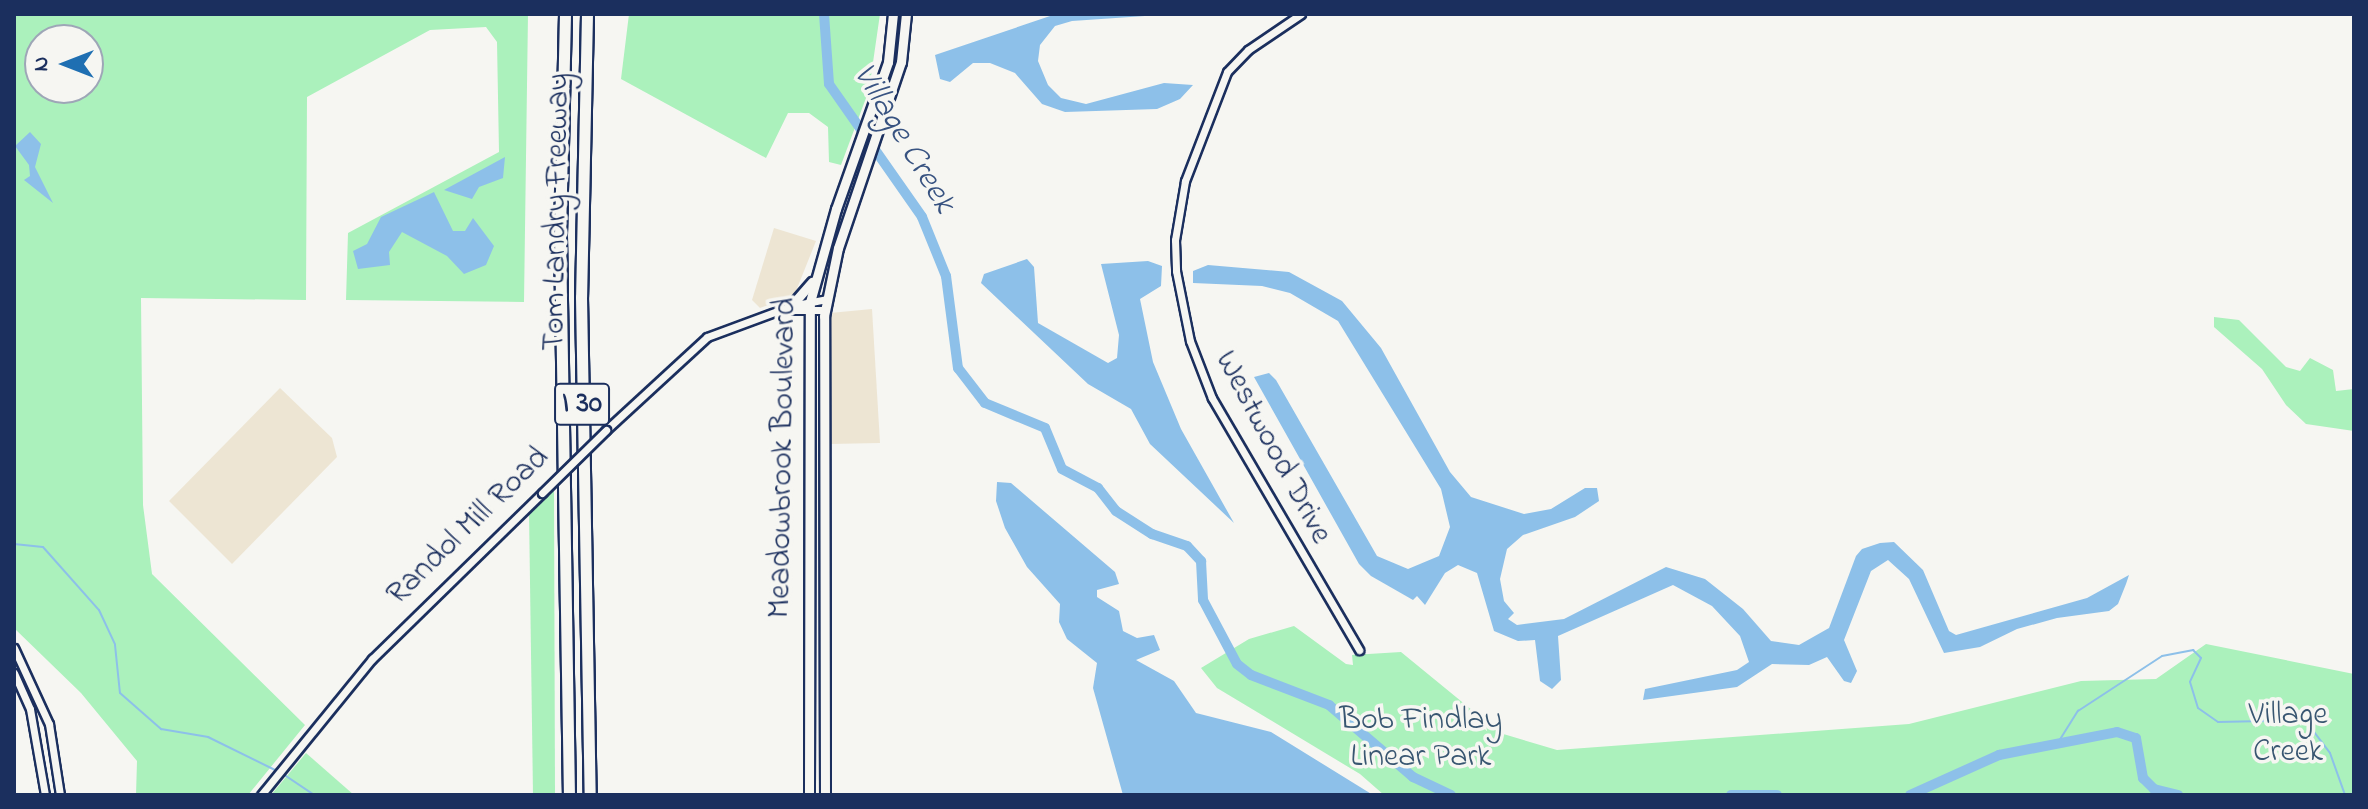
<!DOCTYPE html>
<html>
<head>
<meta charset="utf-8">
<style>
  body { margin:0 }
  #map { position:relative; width:2368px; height:809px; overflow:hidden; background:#f6f6f2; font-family:"Indie Flower",sans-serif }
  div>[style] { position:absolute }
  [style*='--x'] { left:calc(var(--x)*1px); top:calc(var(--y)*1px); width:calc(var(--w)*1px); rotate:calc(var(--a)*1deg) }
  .built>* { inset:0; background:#ede5d3 }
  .green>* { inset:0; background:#abf1bc }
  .water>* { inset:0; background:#8dc0e9 }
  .stream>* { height:2px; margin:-1px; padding:0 1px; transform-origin:1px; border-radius:1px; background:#8dc0e9 }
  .river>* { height:10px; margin:-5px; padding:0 5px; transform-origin:5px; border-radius:5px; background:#8dc0e9 }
  .roads { filter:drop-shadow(2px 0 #1b2f5e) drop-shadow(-2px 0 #1b2f5e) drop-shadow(0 2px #1b2f5e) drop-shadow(0 -2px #1b2f5e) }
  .minor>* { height:7px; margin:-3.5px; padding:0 3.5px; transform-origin:3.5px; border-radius:3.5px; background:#f6f6f2 }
  .major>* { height:9px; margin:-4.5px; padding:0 4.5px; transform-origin:4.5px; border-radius:4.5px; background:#f6f6f2 }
  .highway>* { height:11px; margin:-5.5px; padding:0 5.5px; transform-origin:5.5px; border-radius:5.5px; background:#f6f6f2 }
  .bridges { filter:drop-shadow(2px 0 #1b2f5e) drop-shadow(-2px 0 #1b2f5e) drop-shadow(0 2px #1b2f5e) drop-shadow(0 -2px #1b2f5e) }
  .minor-bridge>* { height:7px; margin:-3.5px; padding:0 3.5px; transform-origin:3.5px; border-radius:3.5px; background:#f6f6f2 }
  span { translate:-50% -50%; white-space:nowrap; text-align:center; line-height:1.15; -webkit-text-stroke:7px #f6f6f2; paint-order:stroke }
  .shield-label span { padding:2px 6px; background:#f6f6f2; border:2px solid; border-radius:6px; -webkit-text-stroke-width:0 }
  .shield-label { font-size:30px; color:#1b2f5e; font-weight:700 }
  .street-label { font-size:32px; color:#1b2f5e }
  .park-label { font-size:32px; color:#385671 }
  .water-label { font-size:34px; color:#385381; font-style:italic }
  .frame { position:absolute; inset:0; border:16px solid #1b2f5e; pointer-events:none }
  .north { position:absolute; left:24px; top:24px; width:80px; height:80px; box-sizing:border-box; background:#f6f6f2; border:2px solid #9ea6b7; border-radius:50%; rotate:270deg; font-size:22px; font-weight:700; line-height:32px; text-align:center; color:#1b2f5e }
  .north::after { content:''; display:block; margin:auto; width:28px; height:36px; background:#1f6fb2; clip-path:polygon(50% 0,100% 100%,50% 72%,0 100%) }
</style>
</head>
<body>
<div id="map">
  <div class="built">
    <div style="clip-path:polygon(774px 228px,816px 241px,794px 296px,760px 308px,752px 300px)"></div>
    <div style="clip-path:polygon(872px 309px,880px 443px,830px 444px,830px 313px)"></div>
    <div style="clip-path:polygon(280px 388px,332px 438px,337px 457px,232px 564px,169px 501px)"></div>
  </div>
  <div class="green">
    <div style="clip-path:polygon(evenodd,14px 14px,528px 14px,524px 302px,346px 300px,348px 233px,499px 152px,497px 42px,486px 27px,430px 30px,307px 97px,306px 300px,141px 298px,143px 505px,152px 574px,305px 725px,248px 795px,136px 795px,137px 761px,81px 693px,14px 628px,14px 14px,40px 40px,88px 40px,88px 88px,40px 88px,40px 40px)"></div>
    <div style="clip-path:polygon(629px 14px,880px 14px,869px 90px,841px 165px,829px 162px,828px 127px,809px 113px,788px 113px,766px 158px,621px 79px)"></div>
    <div style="clip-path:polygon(2214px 317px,2239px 320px,2286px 367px,2300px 371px,2310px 358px,2333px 370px,2336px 391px,2354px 389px,2354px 431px,2306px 424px,2286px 405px,2262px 369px,2214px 327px)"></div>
    <div style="clip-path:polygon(554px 487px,555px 795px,533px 795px,529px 511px)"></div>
    <div style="clip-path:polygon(1294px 626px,1346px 664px,1353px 665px,1352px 655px,1401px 652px,1500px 733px,1557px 750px,1909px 724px,2081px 681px,2156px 679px,2206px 644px,2354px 674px,2354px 795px,1384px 795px,1360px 774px,1217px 688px,1201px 668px,1249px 639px)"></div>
    <div style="clip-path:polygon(306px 753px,354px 795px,271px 795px)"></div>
  </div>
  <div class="water">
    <div style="clip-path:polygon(1056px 14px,1174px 14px,1072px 21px,1055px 26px,1040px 45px,1038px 61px,1048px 85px,1061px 98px,1086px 104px,1164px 83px,1193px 85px,1180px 99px,1157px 109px,1065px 112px,1042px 104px,1015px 73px,990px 63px,973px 63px,950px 82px,940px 79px,935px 55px)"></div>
    <div style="clip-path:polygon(30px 132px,41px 144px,35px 167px,53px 203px,24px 180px,30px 176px,29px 165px,15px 146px)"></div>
    <div style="clip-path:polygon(505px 157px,503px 178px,479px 187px,472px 199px,444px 190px)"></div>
    <div style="clip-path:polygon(434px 192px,453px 231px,465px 231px,473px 218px,494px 246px,486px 265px,464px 274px,447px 256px,402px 232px,389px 252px,390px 265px,358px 269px,353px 251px,367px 244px,381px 217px)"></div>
    <div style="clip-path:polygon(1027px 259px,1034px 267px,1038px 323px,1108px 363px,1117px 358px,1119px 335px,1101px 264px,1148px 261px,1162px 266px,1161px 286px,1140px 299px,1153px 362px,1181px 429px,1234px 523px,1150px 444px,1131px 409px,1088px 384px,981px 283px,984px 274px)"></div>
    <div style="clip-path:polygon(1208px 265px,1289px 272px,1342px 301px,1381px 348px,1450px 472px,1471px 497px,1524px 514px,1551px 509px,1585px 488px,1597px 488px,1599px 501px,1575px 517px,1523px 535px,1507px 549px,1500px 579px,1504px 601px,1514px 613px,1508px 619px,1517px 625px,1564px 619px,1666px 567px,1705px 579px,1743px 609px,1771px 641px,1799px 645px,1829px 628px,1856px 556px,1862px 549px,1880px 543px,1894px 542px,1923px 570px,1949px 631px,1956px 635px,2087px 598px,2129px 575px,2126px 584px,2118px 604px,2109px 611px,2057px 618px,2017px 629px,1980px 647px,1944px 653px,1909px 579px,1888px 560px,1871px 571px,1844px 640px,1857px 671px,1851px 683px,1844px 681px,1827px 657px,1809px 665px,1772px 664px,1737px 687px,1643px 700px,1645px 689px,1737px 670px,1749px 662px,1740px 636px,1712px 606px,1673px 585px,1558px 636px,1561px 680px,1552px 689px,1540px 681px,1535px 640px,1518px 641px,1494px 631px,1477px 573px,1458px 565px,1445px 573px,1425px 605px,1417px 596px,1413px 600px,1371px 576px,1359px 564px,1254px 377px,1269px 373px,1276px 380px,1377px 556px,1408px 569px,1439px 556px,1450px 527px,1441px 489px,1338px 321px,1290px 293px,1262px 286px,1193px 283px,1193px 271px)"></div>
    <div style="clip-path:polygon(997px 482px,1011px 483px,1115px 572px,1119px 584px,1097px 590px,1097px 597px,1119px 611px,1123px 631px,1137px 638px,1154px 635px,1160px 650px,1136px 660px,1174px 681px,1196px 713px,1271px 732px,1373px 795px,1123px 795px,1093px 688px,1097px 663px,1067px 639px,1059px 622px,1060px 604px,1027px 567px,1005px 528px,996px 501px)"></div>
  </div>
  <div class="stream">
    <div style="--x:14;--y:544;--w:29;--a:6"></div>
    <div style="--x:43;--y:547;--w:84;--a:48.4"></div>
    <div style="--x:99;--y:610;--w:38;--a:65"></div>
    <div style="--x:115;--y:645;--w:48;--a:84.1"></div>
    <div style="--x:120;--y:693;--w:55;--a:41.3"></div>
    <div style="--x:161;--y:729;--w:48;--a:9.7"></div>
    <div style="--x:208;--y:737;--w:77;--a:26.2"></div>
    <div style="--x:2059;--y:741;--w:36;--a:-58"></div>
    <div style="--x:2078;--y:711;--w:100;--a:-33.2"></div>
    <div style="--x:2162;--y:656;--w:32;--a:-11"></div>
    <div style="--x:2193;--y:650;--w:11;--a:45"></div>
    <div style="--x:2201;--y:658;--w:26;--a:115"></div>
    <div style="--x:2190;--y:682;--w:27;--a:73"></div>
    <div style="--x:2198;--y:708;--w:24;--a:35"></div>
    <div style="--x:2218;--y:722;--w:87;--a:-1.3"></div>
    <div style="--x:2305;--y:720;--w:41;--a:52.9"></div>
    <div style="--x:2330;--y:753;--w:45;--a:70.3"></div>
    <div style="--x:283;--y:774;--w:37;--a:34"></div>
  </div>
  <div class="river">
    <div style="--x:824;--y:14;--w:70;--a:85.9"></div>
    <div style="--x:829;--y:84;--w:162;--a:55"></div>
    <div style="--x:922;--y:217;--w:64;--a:67.9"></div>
    <div style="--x:946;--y:276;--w:93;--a:82.6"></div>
    <div style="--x:958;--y:368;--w:44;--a:52.4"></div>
    <div style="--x:985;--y:403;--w:65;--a:22.6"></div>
    <div style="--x:1045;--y:428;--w:44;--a:67.5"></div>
    <div style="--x:1062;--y:469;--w:41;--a:27.8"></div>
    <div style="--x:1098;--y:488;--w:29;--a:52"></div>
    <div style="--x:1116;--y:511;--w:43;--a:32.6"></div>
    <div style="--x:1152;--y:534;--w:37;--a:19"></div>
    <div style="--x:1187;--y:546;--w:21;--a:47"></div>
    <div style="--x:1201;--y:561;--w:39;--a:87"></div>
    <div style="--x:1203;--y:600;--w:72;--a:62"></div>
    <div style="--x:1237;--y:664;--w:18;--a:38"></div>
    <div style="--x:1251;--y:675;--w:84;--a:21"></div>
    <div style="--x:1329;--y:705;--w:111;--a:40.6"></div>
    <div style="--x:1413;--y:777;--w:42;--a:25.3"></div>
    <div style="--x:1731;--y:795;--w:46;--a:0"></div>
    <div style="--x:1910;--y:795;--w:98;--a:-24.2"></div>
    <div style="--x:1999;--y:755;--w:120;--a:-11"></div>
    <div style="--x:2117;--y:732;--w:20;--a:18"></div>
    <div style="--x:2136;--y:738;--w:41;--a:80.1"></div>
    <div style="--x:2143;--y:778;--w:16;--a:45"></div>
    <div style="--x:2154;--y:789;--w:25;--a:14"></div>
  </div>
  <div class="roads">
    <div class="minor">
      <div style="--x:1301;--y:14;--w:64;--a:145.8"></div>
      <div style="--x:1248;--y:50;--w:30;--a:134"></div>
      <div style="--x:1227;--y:72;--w:117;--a:111.1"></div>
      <div style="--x:1185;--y:181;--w:60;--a:99.6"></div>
      <div style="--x:1175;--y:240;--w:31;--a:88"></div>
      <div style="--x:1176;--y:271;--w:71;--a:78.7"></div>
      <div style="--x:1190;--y:341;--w:61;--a:68.9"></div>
      <div style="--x:1212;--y:398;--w:292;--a:59.7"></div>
      <div style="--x:784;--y:310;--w:41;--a:0"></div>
      <div style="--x:606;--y:430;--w:137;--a:-42.6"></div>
      <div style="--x:707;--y:337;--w:90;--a:-20.3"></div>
      <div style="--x:791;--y:306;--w:36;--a:-11"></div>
      <div style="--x:14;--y:648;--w:84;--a:65.3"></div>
      <div style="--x:49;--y:724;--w:72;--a:81.2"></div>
      <div style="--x:14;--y:673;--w:39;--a:66"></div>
      <div style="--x:30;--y:709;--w:87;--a:80.1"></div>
      <div style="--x:261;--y:795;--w:176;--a:-50.8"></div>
      <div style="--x:372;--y:659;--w:238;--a:-44.3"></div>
    </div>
    <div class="major">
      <div style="--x:791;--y:306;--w:32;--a:-49"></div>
      <div style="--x:809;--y:795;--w:493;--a:-89.9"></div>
      <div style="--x:810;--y:302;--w:97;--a:-74.4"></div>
      <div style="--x:836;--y:209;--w:156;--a:-70.5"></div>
      <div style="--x:888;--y:62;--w:48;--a:-84.1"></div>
      <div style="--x:825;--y:795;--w:479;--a:-90.1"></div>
      <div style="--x:824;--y:316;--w:69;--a:-78.4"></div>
      <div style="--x:838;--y:248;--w:196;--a:-71.3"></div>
      <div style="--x:901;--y:62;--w:48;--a:-84.1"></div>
    </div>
    <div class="highway">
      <div style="--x:565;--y:14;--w:223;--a:91.3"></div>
      <div style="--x:560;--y:237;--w:558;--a:89.08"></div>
      <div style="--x:587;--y:14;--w:283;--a:91.2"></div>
      <div style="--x:581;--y:297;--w:498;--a:89"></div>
    </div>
  </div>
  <div class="bridges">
    <div class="minor-bridge">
      <div style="--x:542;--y:493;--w:90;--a:-44.5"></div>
    </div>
  </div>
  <div class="shield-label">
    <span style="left:582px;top:404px">I 30</span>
  </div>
  <div class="street-label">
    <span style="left:558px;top:212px;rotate:-89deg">Tom Landry Freeway</span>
    <span style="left:1272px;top:448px;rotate:62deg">Westwood Drive</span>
    <span style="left:784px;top:458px;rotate:-89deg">Meadowbrook Boulevard</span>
    <span style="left:469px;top:527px;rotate:-44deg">Randol Mill Road</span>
  </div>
  <div class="park-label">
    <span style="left:2288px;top:735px">Village<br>Creek</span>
    <span style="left:1421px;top:740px">Bob Findlay<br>Linear Park</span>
  </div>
  <div class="water-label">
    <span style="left:903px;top:139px;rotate:59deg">Village Creek</span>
  </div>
  <div class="frame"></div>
  <div class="north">N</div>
</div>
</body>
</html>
